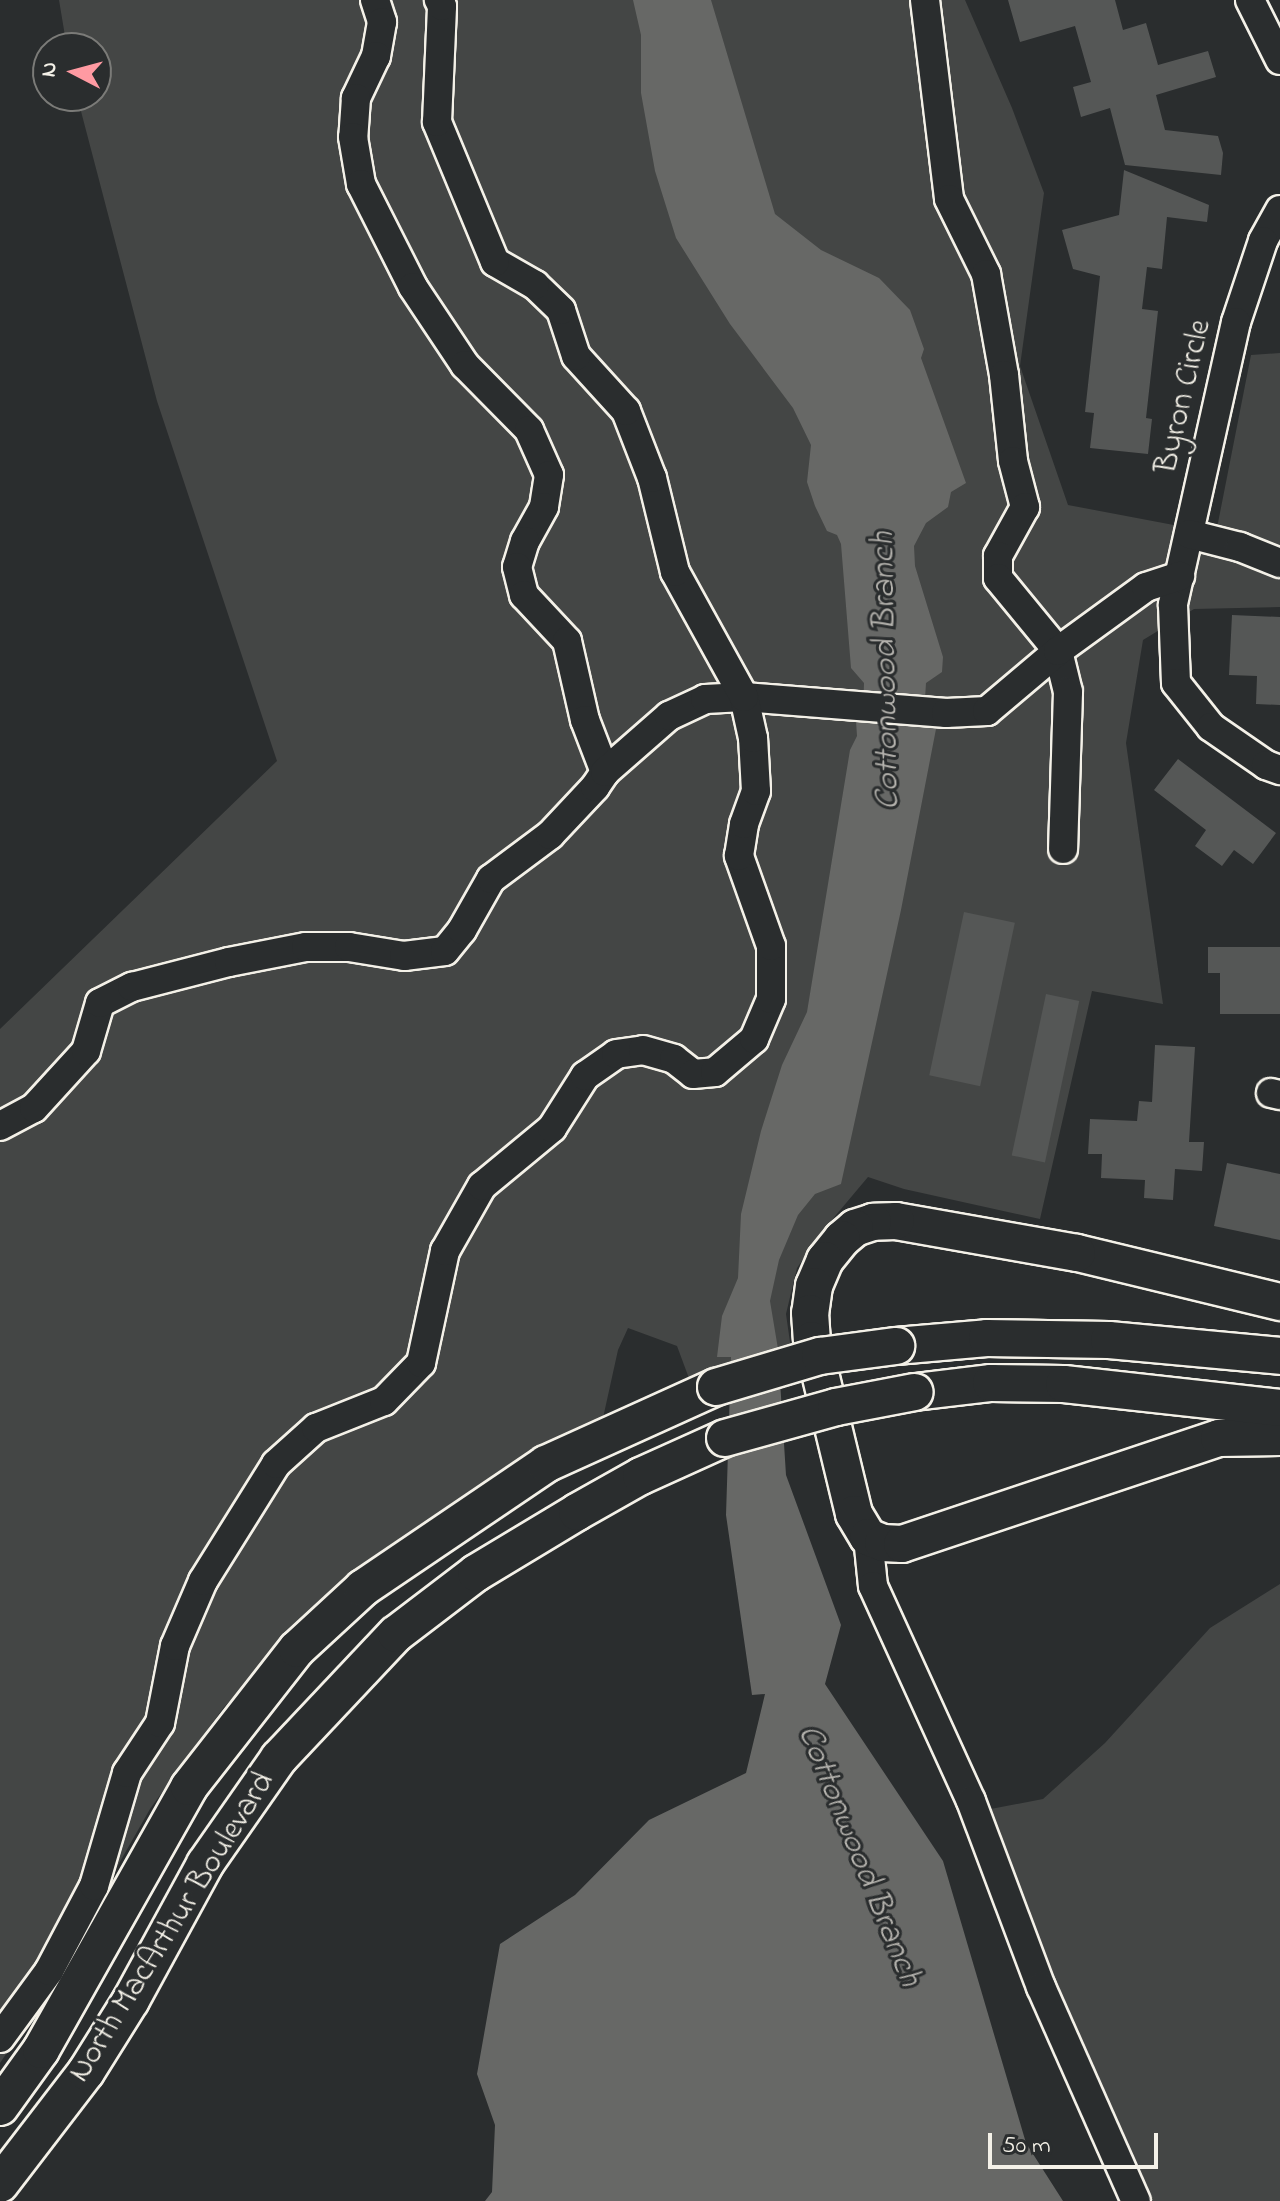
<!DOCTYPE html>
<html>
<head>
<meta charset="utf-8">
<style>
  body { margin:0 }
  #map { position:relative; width:1280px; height:2201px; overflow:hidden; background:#2a2d2e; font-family:"Indie Flower",sans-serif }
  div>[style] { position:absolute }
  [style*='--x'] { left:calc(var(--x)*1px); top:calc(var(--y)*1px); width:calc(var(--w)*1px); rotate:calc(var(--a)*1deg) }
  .green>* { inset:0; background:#444645 }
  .water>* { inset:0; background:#676866 }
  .building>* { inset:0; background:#555756; transform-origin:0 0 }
  .roads { filter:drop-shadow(2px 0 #f4f1e8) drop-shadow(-2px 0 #f4f1e8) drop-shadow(0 2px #f4f1e8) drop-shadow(0 -2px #f4f1e8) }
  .minor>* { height:28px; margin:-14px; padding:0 14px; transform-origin:14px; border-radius:14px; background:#2a2d2e }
  .major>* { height:36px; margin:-18px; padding:0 18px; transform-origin:18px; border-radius:18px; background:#2a2d2e }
  .bridges { filter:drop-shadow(2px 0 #f4f1e8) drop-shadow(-2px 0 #f4f1e8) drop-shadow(0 2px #f4f1e8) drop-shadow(0 -2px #f4f1e8) }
  .major-bridge>* { height:36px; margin:-18px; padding:0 18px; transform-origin:18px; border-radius:18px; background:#2a2d2e }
  span { translate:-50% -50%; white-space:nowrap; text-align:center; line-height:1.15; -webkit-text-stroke:6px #2a2d2e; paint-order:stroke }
  .street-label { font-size:32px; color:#f4f1e8 }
  .water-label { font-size:34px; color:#b5b3ae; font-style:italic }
  .north { position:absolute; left:32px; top:32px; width:80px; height:80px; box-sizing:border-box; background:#2a2d2e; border:2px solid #7b7b78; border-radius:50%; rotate:276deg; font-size:22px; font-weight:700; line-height:32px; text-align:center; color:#f4f1e8 }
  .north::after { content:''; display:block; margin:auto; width:28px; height:36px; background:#ff9aa2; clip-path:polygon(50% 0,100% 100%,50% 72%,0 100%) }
  .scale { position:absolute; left:988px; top:2133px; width:170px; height:36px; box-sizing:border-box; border:4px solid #f4f1e8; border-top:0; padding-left:10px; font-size:24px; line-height:28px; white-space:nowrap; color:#f4f1e8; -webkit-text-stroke:6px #2a2d2e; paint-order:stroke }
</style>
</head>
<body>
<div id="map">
  <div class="green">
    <div style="clip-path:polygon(59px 0,965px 0,1012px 108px,1044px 193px,1020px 366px,1068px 505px,1216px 533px,1251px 355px,1280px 353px,1280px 607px,1194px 609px,1143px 640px,1126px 743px,1163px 1004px,1092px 991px,1040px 1219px,904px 1189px,868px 1177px,820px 1234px,797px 1268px,786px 1314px,791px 1349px,690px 1381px,677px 1346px,628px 1328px,618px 1350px,603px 1418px,517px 1461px,349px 1580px,224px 1707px,150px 1809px,34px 2013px,0 2063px,0 1029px,277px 761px,157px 401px,77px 96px,96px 96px,96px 48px,67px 48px)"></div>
    <div style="clip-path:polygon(1280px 1584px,1280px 2201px,1136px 2201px,975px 1812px,1043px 1799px,1105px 1743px,1210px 1628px)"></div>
  </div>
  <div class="water">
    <div style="clip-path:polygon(633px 0,711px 0,775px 214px,821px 250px,879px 278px,910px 310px,924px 349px,921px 358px,966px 483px,951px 492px,948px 507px,926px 523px,914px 546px,915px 566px,943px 657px,942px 672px,926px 683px,924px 715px,936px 729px,901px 910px,841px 1184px,815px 1194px,798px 1215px,779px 1260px,770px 1301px,778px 1349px,786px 1475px,841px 1625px,825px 1684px,943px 1861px,1026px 2143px,1063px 2201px,485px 2201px,492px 2192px,495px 2125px,477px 2074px,500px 1944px,575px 1895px,649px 1820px,746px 1773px,765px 1694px,752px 1695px,726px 1515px,731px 1357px,717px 1357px,722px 1316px,738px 1278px,741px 1214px,761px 1131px,782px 1065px,807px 1012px,850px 750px,857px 736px,856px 721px,863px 714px,864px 683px,851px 668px,841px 544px,837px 535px,827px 531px,815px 506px,807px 482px,811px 445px,793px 408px,730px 324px,676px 238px,655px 171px,641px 93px,641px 35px)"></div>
  </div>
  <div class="building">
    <div style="clip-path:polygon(1008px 0,1115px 0,1123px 30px,1146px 23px,1158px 65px,1208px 51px,1216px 77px,1156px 95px,1165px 130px,1218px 136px,1223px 153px,1221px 175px,1125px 165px,1110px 108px,1081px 117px,1073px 87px,1091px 82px,1075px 26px,1020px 42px)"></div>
    <div style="clip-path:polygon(1124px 170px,1209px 205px,1207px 222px,1167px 217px,1162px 269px,1147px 267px,1142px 309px,1158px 311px,1146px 418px,1152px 419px,1148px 454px,1090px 448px,1094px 413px,1085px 412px,1100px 276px,1073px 269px,1062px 230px,1119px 215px)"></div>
    <div style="clip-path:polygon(1232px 615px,1280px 617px,1280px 705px,1256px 704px,1257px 676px,1229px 675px)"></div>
    <div style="clip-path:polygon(1178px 759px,1276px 833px,1253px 864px,1234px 850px,1222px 866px,1195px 846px,1206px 830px,1154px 790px)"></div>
    <div style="left:964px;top:912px;width:52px;height:167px;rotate:12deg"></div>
    <div style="clip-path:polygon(1208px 947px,1280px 947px,1280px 1014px,1220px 1014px,1220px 973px,1208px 973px)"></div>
    <div style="left:1046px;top:994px;width:34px;height:165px;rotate:12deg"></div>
    <div style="clip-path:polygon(1155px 1045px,1195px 1047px,1189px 1142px,1204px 1142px,1202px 1171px,1175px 1169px,1173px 1200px,1144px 1198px,1145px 1180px,1101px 1178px,1102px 1154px,1088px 1154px,1090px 1119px,1137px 1121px,1139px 1101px,1152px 1102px)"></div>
    <div style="clip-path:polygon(1227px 1163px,1280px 1174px,1280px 1240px,1214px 1226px)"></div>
  </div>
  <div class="roads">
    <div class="minor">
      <div style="--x:375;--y:0;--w:23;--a:72"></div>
      <div style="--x:382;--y:22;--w:35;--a:100"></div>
      <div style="--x:376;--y:56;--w:47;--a:115.5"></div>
      <div style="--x:356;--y:98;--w:39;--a:94"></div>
      <div style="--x:353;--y:137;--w:48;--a:80.3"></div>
      <div style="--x:361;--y:184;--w:115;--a:63.2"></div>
      <div style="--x:413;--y:287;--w:94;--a:56.3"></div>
      <div style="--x:465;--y:365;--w:91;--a:45.4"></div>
      <div style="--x:529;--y:430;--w:49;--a:66"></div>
      <div style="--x:549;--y:475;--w:32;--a:99"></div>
      <div style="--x:544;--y:507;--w:39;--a:119"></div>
      <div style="--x:525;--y:541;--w:27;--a:107"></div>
      <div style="--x:517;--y:567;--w:29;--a:76"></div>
      <div style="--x:524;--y:595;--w:63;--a:46.9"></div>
      <div style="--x:567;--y:641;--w:81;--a:77.2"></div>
      <div style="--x:585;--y:720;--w:56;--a:69"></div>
      <div style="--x:925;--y:0;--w:200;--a:83.1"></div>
      <div style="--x:949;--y:199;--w:84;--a:63.7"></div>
      <div style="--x:986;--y:274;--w:103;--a:79.9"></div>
      <div style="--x:1004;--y:375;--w:86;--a:84"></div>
      <div style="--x:1013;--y:461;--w:48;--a:75.4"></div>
      <div style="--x:1025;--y:507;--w:56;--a:118.9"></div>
      <div style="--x:998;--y:556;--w:22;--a:90"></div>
      <div style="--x:998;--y:578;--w:94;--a:50.6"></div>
      <div style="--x:1058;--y:651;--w:42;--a:76.3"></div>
      <div style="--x:1068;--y:692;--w:157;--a:91.8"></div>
      <div style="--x:1250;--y:0;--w:67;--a:63.4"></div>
      <div style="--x:1280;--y:210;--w:35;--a:119"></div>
      <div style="--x:1263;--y:241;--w:85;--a:108.4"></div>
      <div style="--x:1236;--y:322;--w:290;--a:102.6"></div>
      <div style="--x:1173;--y:605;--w:78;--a:87.8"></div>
      <div style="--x:1176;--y:683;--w:56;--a:51.5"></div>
      <div style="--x:1211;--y:727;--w:67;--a:34.6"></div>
      <div style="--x:1266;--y:765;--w:15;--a:20"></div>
      <div style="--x:1189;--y:534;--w:53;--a:14.3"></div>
      <div style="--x:1240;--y:547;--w:43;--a:21.8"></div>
      <div style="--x:1271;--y:1093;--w:9;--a:13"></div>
      <div style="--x:0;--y:1126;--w:38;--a:-28"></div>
      <div style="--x:34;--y:1108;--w:77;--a:-47.6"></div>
      <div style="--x:86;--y:1051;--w:50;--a:-73.7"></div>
      <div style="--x:100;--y:1003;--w:36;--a:-27"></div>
      <div style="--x:132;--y:987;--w:100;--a:-14.5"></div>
      <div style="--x:229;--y:962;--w:78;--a:-11"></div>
      <div style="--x:306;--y:947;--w:43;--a:0"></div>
      <div style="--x:349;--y:947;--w:56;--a:9.3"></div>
      <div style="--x:404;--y:956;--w:41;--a:-7"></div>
      <div style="--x:445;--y:951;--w:27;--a:-51"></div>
      <div style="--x:462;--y:930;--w:59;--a:-60.4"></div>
      <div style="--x:491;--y:879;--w:74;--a:-36.7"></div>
      <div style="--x:550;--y:835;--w:66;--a:-46.8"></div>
      <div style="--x:595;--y:787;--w:18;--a:-56"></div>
      <div style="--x:605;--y:772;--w:85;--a:-41.2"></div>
      <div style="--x:669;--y:716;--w:40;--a:-25"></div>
      <div style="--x:705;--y:699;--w:39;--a:-3"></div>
      <div style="--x:744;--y:697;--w:203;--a:4.5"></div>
      <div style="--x:946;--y:713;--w:41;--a:-2.8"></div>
      <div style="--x:987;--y:711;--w:93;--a:-40.2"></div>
      <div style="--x:1058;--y:651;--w:109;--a:-36"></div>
      <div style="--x:1146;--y:587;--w:36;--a:-18"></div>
      <div style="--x:868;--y:1537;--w:49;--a:84.2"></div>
      <div style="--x:873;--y:1586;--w:236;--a:65.5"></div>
      <div style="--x:971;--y:1801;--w:199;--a:69.4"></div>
      <div style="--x:1041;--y:1987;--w:234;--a:66.1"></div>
      <div style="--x:0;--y:2038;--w:83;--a:-53.8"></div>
      <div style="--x:49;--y:1971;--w:96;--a:-62.1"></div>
      <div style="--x:94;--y:1886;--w:118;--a:-73.7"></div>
      <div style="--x:127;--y:1773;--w:60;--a:-56.6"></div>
      <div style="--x:160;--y:1723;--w:78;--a:-79"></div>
      <div style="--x:175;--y:1646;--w:71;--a:-66.7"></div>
      <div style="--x:203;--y:1581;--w:138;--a:-58"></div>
      <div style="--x:276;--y:1464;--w:54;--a:-42"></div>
      <div style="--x:316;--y:1428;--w:73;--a:-21.7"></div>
      <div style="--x:384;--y:1401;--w:53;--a:-45.8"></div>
      <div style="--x:421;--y:1363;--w:115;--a:-77.9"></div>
      <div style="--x:445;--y:1251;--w:75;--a:-60.4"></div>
      <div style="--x:482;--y:1186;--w:91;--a:-39.6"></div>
      <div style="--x:552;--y:1128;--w:62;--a:-57.6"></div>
      <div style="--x:585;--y:1076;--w:38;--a:-35"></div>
      <div style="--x:616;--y:1054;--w:27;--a:-8"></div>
      <div style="--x:643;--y:1050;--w:32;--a:16"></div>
      <div style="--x:674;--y:1059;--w:24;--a:38"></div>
      <div style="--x:693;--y:1074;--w:22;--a:-5"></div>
      <div style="--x:715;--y:1072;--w:51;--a:-40.2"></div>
      <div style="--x:754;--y:1039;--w:43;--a:-67"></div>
      <div style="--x:771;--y:999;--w:53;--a:-90"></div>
      <div style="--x:771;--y:946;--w:96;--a:-109.6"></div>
      <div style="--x:739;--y:856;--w:32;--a:-81"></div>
      <div style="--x:744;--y:824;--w:35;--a:-70"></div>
      <div style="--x:756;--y:791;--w:53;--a:-93.2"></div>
      <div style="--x:753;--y:738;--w:42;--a:-102.4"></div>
      <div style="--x:744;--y:697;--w:143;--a:-118.9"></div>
      <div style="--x:675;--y:572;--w:97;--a:-103.7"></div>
      <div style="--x:652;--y:478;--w:72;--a:-111.2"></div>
      <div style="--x:626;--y:411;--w:74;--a:-132.3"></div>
      <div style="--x:576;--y:356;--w:48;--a:-108.1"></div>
      <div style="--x:561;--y:310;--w:36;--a:-136"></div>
      <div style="--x:535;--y:285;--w:46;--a:-150.1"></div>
      <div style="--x:495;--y:262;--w:152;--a:-112.5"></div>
      <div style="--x:437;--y:122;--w:116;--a:-87.5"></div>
      <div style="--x:442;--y:6;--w:7;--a:-117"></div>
    </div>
    <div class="major">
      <div style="--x:1280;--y:1302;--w:209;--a:-166.4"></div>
      <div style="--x:1077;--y:1253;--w:184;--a:-170"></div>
      <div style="--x:896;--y:1221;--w:23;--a:178"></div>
      <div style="--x:873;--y:1222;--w:19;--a:162"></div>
      <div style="--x:855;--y:1228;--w:17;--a:140"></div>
      <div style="--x:842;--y:1239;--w:27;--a:129"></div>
      <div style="--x:825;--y:1260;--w:28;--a:113"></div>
      <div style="--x:814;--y:1286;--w:27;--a:98"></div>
      <div style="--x:810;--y:1313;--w:27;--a:86"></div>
      <div style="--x:812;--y:1340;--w:179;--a:76.4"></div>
      <div style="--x:854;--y:1514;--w:27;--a:59"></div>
      <div style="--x:868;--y:1537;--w:16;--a:22"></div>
      <div style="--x:883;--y:1543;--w:19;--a:3"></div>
      <div style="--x:902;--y:1544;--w:334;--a:-18.5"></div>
      <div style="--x:1219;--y:1438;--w:61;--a:-0.9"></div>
      <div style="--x:896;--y:1346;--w:91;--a:-5"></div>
      <div style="--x:987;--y:1338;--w:122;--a:0.9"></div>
      <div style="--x:1109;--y:1340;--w:172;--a:5.3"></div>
      <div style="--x:915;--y:1392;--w:77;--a:-6.8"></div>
      <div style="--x:991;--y:1383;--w:73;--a:0.8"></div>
      <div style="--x:1064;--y:1384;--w:217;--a:6.3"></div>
      <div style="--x:0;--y:2107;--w:70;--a:-54.3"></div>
      <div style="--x:41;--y:2050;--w:302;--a:-60.6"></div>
      <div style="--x:189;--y:1787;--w:175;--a:-52"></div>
      <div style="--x:297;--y:1649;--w:90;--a:-42.7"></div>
      <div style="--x:363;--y:1588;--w:221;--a:-34.1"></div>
      <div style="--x:546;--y:1464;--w:187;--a:-24.4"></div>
      <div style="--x:0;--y:2184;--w:141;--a:-52.5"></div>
      <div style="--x:86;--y:2072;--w:85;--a:-58"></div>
      <div style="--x:131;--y:2000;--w:155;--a:-61.4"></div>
      <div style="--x:205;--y:1864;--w:129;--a:-55.1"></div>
      <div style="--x:279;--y:1758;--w:170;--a:-46.7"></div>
      <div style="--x:396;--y:1634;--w:101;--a:-37.3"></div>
      <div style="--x:476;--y:1573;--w:118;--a:-31.1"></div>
      <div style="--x:577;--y:1512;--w:73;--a:-29.4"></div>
      <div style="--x:641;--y:1476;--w:92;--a:-24.3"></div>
    </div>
  </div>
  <div class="bridges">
    <div class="major-bridge">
      <div style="--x:716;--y:1387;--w:109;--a:-16.6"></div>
      <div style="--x:820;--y:1356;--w:77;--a:-7.5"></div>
      <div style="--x:725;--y:1438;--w:115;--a:-15.6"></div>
      <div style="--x:836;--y:1407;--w:80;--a:-10.8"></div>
    </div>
  </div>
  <div class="street-label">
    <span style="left:1185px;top:397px;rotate:-77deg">Byron Circle</span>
    <span style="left:173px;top:1928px;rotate:-58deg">North MacArthur Boulevard</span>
  </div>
  <div class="water-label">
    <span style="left:887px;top:671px;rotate:-91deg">Cottonwood Branch</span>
    <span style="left:858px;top:1856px;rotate:68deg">Cottonwood Branch</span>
  </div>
  <div class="north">N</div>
  <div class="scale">50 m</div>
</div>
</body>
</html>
